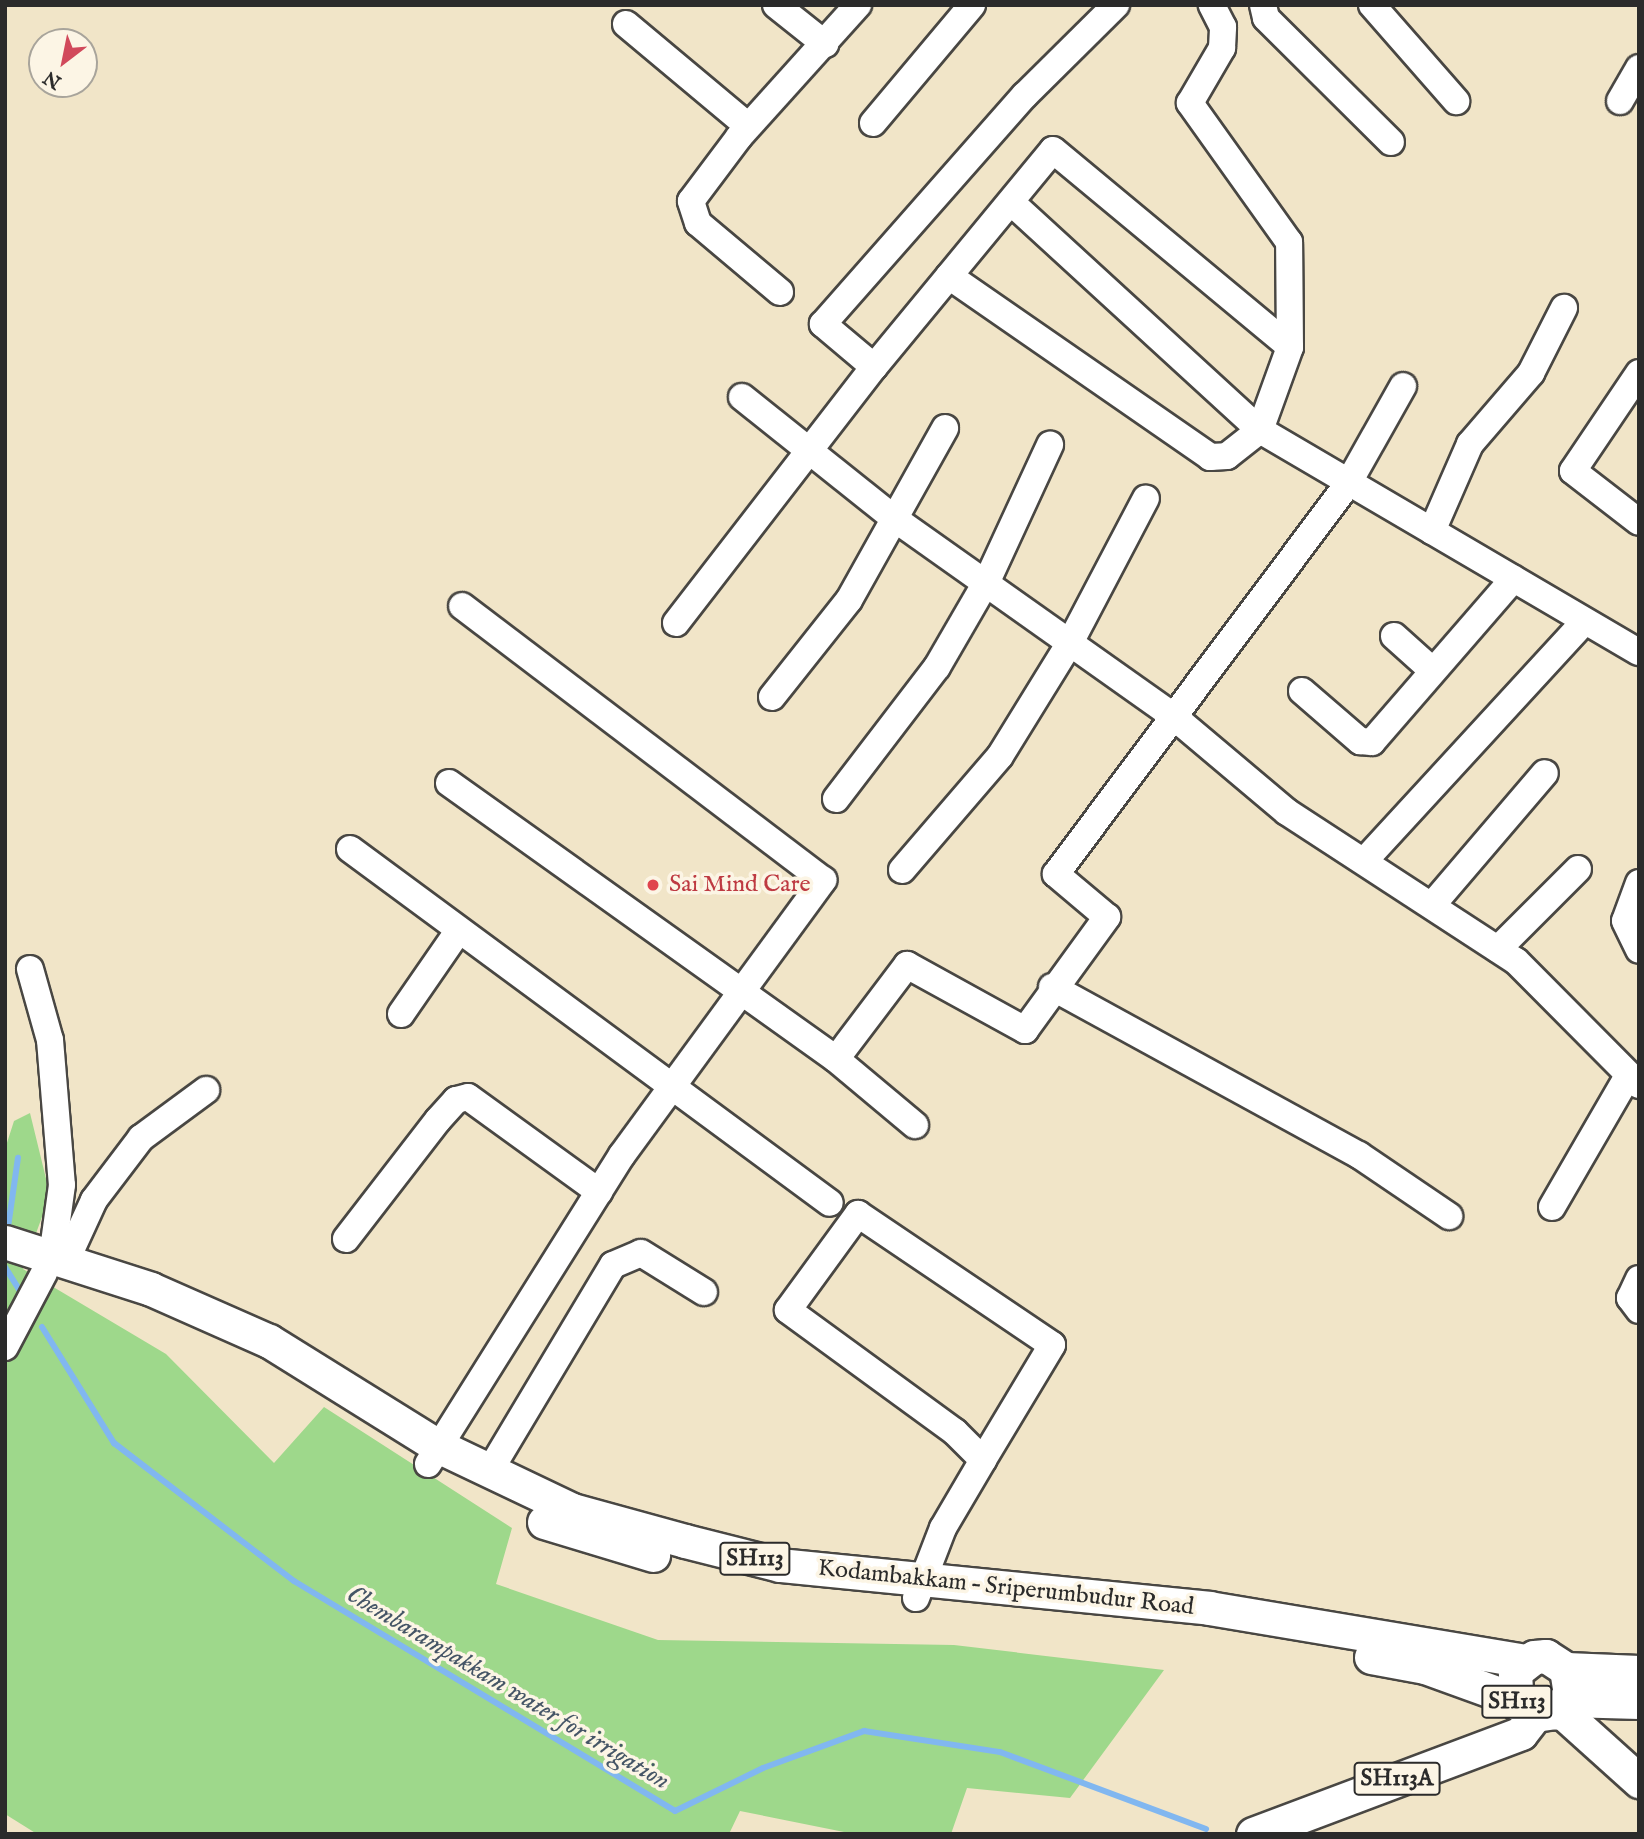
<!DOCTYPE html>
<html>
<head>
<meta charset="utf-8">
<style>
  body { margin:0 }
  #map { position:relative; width:1644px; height:1839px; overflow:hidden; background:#f1e5c8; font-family:"IM FELL English",serif }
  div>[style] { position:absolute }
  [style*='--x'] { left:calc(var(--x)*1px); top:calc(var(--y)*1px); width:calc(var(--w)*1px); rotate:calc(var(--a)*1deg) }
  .green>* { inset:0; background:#9ed88b }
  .stream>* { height:6px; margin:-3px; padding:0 3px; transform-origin:3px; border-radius:3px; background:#81b7f0 }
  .roads { filter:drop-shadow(2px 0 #494743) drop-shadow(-2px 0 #494743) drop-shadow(0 2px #494743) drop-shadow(0 -2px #494743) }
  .minor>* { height:26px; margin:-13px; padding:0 13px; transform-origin:13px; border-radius:13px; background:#fff }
  .major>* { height:33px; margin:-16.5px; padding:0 16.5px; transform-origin:16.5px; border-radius:16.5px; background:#fff }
  .dots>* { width:19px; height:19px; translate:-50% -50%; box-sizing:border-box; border:4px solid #fcf5e5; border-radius:50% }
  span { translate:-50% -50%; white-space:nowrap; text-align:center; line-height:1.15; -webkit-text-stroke:7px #fcf5e5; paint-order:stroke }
  .shield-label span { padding:2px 5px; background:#fcf5e5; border:2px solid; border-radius:5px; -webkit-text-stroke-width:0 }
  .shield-label { font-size:23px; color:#2b2b2b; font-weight:700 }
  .health-label { font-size:24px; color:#be3a42 }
  .left { translate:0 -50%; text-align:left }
  .street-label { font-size:24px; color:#2b2b2b }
  .water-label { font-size:26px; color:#455566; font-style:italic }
  .frame { position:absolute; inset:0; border:7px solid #2b2b2b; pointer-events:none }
  .north { position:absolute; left:28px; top:28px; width:70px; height:70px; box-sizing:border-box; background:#fcf5e5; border:2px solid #a8a49b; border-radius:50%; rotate:212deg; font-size:19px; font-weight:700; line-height:28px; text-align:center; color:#2b2b2b }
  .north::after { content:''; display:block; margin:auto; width:24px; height:32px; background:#d1495b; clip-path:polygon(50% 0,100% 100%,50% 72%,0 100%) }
</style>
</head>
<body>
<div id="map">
  <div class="green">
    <div style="clip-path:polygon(30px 1113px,50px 1195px,23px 1269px,166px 1354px,274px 1463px,324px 1407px,512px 1528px,496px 1584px,658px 1640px,954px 1645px,1164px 1670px,1070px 1798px,967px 1788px,951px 1834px,854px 1834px,740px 1811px,729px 1834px,37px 1834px,5px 1814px,5px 1149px,14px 1121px)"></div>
  </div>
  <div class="stream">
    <div style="--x:7;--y:1234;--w:77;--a:-81.8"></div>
    <div style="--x:5;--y:1267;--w:26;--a:58"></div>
    <div style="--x:42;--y:1327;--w:137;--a:58.2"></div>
    <div style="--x:114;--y:1443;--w:227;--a:37.5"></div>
    <div style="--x:294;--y:1581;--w:445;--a:31.1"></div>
    <div style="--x:675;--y:1811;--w:98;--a:-26"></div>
    <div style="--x:763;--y:1768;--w:108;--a:-20.1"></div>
    <div style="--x:864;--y:1731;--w:138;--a:8.8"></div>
    <div style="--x:1000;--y:1752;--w:220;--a:20.5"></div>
  </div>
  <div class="roads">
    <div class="minor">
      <div style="--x:776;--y:5;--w:63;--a:38.5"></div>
      <div style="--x:1263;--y:5;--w:13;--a:77"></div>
      <div style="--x:1266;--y:18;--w:176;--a:44.8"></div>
      <div style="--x:1372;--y:5;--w:128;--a:48.8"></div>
      <div style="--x:626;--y:24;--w:159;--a:39.9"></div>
      <div style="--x:1620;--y:101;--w:38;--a:-60"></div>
      <div style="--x:873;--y:123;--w:154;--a:-50"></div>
      <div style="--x:1012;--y:203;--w:336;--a:42.5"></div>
      <div style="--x:1260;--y:430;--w:439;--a:30.4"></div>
      <div style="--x:949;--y:276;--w:318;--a:34.7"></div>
      <div style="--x:1210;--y:457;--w:17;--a:-3"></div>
      <div style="--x:1227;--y:456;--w:42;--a:-38.2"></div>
      <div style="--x:1260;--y:430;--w:88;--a:-70.1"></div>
      <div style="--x:1290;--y:347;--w:105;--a:-90.5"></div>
      <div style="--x:1289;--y:242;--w:171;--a:-125.5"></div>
      <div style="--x:1190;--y:103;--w:64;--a:-59.8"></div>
      <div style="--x:1222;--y:48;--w:21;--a:-87"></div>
      <div style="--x:1223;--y:27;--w:25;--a:-117"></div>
      <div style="--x:780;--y:292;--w:107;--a:-139.9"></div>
      <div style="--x:698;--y:223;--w:23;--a:-108"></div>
      <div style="--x:691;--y:201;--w:80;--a:-53.1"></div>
      <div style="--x:739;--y:137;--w:178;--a:-48"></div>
      <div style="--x:874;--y:367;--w:67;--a:-139.9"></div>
      <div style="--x:823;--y:324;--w:305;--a:-48.6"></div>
      <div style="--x:1025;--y:95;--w:128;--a:-44.7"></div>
      <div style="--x:1639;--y:373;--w:118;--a:124"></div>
      <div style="--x:1573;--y:471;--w:83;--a:37.7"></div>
      <div style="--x:742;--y:397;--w:196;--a:38.6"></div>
      <div style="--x:895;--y:519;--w:341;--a:35.3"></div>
      <div style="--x:1173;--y:716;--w:149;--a:40.1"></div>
      <div style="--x:1287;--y:812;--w:273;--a:33.1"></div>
      <div style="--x:1516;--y:961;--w:175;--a:45.2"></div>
      <div style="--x:1432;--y:531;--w:95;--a:-66.4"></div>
      <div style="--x:1470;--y:444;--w:94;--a:-49.3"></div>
      <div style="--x:1531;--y:373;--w:73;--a:-63.1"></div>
      <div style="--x:676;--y:623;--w:324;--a:-52.3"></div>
      <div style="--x:874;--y:367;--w:281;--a:-50.5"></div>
      <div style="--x:1053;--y:150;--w:308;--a:39.7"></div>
      <div style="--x:1394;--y:636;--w:52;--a:41.9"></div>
      <div style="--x:1302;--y:691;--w:77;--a:40.8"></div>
      <div style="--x:1360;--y:741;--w:12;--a:5"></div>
      <div style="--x:1372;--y:742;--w:216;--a:-49.1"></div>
      <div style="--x:772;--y:697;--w:124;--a:-51.6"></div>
      <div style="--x:849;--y:600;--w:197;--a:-60.8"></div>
      <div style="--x:449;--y:783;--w:475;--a:35.5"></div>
      <div style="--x:836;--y:1059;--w:118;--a:-52.9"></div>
      <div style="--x:907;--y:965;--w:135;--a:28.8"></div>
      <div style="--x:1025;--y:1030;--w:140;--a:-54"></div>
      <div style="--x:1107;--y:917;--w:67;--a:-139.9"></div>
      <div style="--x:1056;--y:874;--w:489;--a:-53.2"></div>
      <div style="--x:1349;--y:482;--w:110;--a:-60.6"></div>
      <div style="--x:836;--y:799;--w:166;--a:-52.6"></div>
      <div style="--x:937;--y:667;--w:102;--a:-59.9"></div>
      <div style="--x:988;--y:579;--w:148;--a:-65.2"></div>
      <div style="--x:350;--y:849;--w:596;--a:36.41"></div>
      <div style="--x:1366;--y:859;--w:323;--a:-47.4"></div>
      <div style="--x:902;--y:870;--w:150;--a:-49.3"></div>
      <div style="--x:1000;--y:756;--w:135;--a:-58.3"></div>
      <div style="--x:1071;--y:641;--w:161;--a:-62.3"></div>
      <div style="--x:1639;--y:883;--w:40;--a:110.2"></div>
      <div style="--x:1625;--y:921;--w:32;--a:64"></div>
      <div style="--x:1433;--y:904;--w:172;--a:-49.5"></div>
      <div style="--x:1498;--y:949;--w:113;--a:-45"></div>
      <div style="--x:30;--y:969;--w:74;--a:74.3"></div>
      <div style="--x:50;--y:1040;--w:145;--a:85.3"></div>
      <div style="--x:62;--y:1185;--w:73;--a:97.9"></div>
      <div style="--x:1052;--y:987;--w:350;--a:28.7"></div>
      <div style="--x:1359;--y:1155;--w:109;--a:34.1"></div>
      <div style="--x:401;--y:1014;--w:102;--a:-55.4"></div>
      <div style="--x:836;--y:1059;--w:103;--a:39.9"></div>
      <div style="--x:1552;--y:1207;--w:151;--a:-59.9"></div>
      <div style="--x:346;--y:1239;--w:150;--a:-52.3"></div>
      <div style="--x:438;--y:1120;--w:27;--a:-48"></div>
      <div style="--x:456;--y:1100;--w:12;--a:-14"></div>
      <div style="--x:468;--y:1097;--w:162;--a:35.9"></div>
      <div style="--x:66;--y:1261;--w:67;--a:-65.3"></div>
      <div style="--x:94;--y:1200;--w:78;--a:-52.8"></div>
      <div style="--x:141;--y:1138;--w:81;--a:-36.4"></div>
      <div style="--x:1639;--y:1279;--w:21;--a:115"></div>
      <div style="--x:1630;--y:1298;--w:15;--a:53"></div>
      <div style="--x:5;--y:1347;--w:84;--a:-62.2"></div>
      <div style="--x:428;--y:1464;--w:365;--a:-57.9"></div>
      <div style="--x:622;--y:1155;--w:341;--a:-53.8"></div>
      <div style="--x:823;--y:880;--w:453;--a:-142.8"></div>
      <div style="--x:489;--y:1472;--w:241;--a:-59.1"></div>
      <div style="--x:613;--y:1265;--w:30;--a:-23"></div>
      <div style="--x:641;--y:1253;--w:74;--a:31.8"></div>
      <div style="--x:916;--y:1598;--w:75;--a:-68.9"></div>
      <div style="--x:943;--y:1528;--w:79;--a:-59.5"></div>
      <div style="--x:983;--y:1460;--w:40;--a:-135"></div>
      <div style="--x:955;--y:1432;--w:207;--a:-143.9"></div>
      <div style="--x:788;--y:1310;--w:119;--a:-53.9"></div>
      <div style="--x:858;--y:1214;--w:234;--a:34"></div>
      <div style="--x:1052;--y:1345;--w:134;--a:121"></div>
    </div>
    <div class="major">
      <div style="--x:5;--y:1242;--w:153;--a:17.8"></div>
      <div style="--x:151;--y:1289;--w:129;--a:23.8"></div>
      <div style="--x:269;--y:1341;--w:199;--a:31.9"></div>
      <div style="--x:438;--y:1446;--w:148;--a:25.5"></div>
      <div style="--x:572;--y:1510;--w:117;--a:15.3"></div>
      <div style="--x:685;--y:1541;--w:98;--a:14.2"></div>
      <div style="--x:780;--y:1565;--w:431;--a:5.7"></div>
      <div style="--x:1209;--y:1608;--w:321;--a:9.5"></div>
      <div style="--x:544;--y:1522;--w:114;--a:16.8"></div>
      <div style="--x:1371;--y:1657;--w:55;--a:10.5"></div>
      <div style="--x:1425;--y:1667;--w:97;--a:19.9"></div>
      <div style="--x:1566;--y:1669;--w:24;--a:81"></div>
      <div style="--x:1570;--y:1693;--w:24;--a:126"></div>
      <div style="--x:1556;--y:1712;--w:21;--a:172"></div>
      <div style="--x:1535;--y:1715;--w:22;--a:-146"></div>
      <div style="--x:1517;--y:1703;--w:31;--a:-94"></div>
      <div style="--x:1515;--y:1672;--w:24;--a:-38"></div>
      <div style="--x:1534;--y:1657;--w:12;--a:-5"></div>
      <div style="--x:1546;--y:1656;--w:24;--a:33"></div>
      <div style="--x:1566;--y:1669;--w:73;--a:2.4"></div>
      <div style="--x:1567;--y:1700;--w:72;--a:1.6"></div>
      <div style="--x:1559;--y:1709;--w:108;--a:42"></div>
      <div style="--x:1253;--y:1834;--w:286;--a:-20.6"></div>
      <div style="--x:1521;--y:1733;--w:23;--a:-52"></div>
    </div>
  </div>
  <div class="dots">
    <div style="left:653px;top:885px;background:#e0444e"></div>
  </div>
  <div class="shield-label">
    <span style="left:755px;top:1559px">SH113</span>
    <span style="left:1517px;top:1702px">SH113</span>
    <span style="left:1397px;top:1779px">SH113A</span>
  </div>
  <div class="health-label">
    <span class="left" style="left:669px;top:885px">Sai Mind Care</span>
  </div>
  <div class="street-label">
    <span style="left:1006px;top:1588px;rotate:6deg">Kodambakkam – Sriperumbudur Road</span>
  </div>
  <div class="water-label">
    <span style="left:508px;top:1688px;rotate:31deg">Chembarampakkam water for irrigation</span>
  </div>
  <div class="frame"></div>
  <div class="north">N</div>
</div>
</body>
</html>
